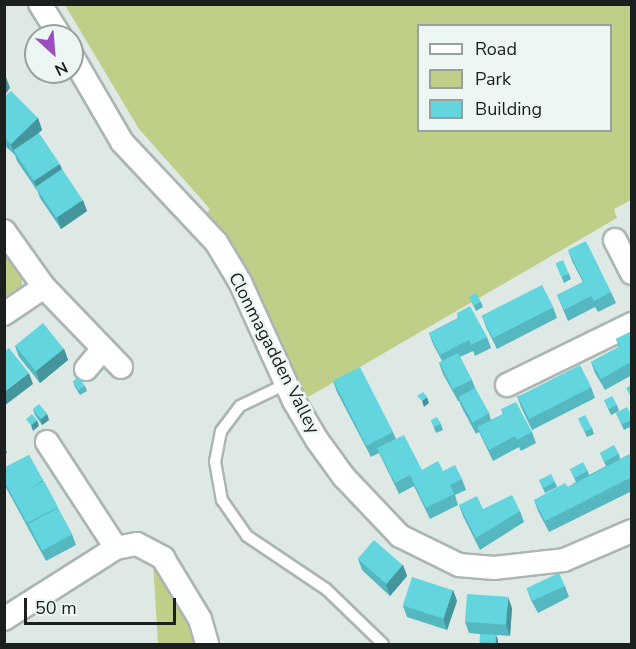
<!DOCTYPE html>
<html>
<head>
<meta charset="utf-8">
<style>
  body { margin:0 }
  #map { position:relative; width:636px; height:649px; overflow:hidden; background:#dee9e6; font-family:"Nunito Sans",sans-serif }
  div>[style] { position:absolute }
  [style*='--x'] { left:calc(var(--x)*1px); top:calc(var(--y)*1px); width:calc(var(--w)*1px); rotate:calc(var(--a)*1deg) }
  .green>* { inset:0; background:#bfcf87 }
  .roads { filter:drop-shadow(2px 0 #abb5b2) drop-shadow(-2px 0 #abb5b2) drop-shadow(0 2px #abb5b2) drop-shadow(0 -2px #abb5b2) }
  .lane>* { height:10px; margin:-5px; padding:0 5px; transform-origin:5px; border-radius:5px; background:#fff }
  .street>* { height:22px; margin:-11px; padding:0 11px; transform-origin:11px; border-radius:11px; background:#fff }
  .wall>* { inset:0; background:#55b7c0 }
  .shaded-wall>* { inset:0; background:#45959c }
  .building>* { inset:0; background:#63d5df; transform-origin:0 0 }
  span { translate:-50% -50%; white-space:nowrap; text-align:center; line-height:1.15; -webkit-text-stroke:5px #ecf6f3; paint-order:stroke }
  .street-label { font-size:18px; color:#1b1f1d }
  .frame { position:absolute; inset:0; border:6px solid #1b1f1d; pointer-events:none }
  .legend { position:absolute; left:417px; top:24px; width:195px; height:108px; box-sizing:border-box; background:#ecf6f3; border:2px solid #98a09d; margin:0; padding:8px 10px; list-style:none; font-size:18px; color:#1b1f1d }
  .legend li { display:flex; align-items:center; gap:12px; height:30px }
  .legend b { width:30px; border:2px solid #98a09d }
  .north { position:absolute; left:24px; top:24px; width:60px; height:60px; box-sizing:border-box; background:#ecf6f3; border:2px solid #98a09d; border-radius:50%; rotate:154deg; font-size:16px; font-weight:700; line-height:24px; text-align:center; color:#1b1f1d }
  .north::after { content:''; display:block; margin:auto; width:21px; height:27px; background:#9c4dbe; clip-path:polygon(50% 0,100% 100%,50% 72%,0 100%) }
  .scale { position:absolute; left:24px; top:598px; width:152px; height:27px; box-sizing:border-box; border:3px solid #1b1f1d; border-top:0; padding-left:8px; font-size:18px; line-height:21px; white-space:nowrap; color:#1b1f1d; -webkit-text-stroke:4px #ecf6f3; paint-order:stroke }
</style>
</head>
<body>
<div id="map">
  <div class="green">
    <div style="clip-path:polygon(evenodd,65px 5px,631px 5px,631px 200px,614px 209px,617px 218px,303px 400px,205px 215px,210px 209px,139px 129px,65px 5px,418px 26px,610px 26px,610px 130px,418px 130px,418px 26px)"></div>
    <div style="clip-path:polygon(4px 248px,22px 275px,22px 287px,4px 304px)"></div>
    <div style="clip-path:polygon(153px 563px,164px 570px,202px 644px,158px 644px)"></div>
  </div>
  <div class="roads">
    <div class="lane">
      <div style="--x:286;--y:384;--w:51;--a:154.4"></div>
      <div style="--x:240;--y:406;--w:31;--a:127"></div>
      <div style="--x:221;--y:431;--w:31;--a:101"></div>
      <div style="--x:215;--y:461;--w:40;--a:80"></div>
      <div style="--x:222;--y:500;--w:44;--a:55.2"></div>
      <div style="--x:247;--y:536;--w:95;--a:33.9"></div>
      <div style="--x:326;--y:589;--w:79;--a:44"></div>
    </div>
    <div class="street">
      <div style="--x:40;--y:4;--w:38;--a:58"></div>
      <div style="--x:72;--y:56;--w:99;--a:59.8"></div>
      <div style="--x:122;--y:142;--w:137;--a:46.8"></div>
      <div style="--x:216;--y:242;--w:47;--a:59"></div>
      <div style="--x:240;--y:282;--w:131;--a:65.6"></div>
      <div style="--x:294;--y:401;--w:45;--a:59.5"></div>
      <div style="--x:317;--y:440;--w:46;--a:53.9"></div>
      <div style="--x:344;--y:477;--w:81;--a:46.5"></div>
      <div style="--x:400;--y:536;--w:66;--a:26.2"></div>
      <div style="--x:459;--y:565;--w:35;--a:5"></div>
      <div style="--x:494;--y:568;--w:70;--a:-6.5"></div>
      <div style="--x:564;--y:560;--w:74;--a:-23.1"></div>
      <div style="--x:4;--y:231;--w:69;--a:54.5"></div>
      <div style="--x:44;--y:287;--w:111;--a:46.1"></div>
      <div style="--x:615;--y:240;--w:37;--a:63"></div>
      <div style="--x:4;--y:314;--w:48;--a:-34"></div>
      <div style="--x:86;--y:369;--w:25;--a:-50"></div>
      <div style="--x:507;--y:385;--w:139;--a:-26"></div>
      <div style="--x:47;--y:442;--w:126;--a:56.9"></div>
      <div style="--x:4;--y:619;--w:133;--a:-32.4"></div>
      <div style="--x:116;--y:548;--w:21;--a:-11"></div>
      <div style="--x:137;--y:544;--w:30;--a:28"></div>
      <div style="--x:163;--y:558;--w:71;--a:58.8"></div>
      <div style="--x:200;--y:619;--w:26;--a:74"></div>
    </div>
  </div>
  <div class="wall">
    <div style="clip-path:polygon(4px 97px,38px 118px,42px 130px,37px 134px,62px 170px,87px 211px,61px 229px,40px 198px,38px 192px,17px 161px,15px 155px,4px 145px)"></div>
    <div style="clip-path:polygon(568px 250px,611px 292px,616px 303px,598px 312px,595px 307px,568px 321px,557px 295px,583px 282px,572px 261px)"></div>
    <div style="clip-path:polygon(556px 264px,569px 274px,571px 279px,564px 283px)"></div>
    <div style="clip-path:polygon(469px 297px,481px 302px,483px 307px,476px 311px)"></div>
    <div style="clip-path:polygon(553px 307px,557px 318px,497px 349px,486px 327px,482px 316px)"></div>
    <div style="clip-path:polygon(457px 313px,487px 337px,491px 348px,475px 356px,473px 351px,460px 357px,472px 380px,475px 388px,489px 413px,491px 420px,503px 414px,501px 409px,532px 432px,536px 443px,521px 451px,519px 447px,493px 461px,479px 432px,476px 434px,462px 408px,459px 401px,458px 401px,443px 374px,439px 363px,442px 361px,433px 344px,429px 333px,458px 318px)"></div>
    <div style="clip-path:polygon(632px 331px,632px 375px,605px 390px,595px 373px,591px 362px,619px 347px,616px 339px)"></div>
    <div style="clip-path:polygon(15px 346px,64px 349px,68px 360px,40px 383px,19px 357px)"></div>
    <div style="clip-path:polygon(73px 381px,85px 386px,87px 391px,80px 395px,75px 387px)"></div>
    <div style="clip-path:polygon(333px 381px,393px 432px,396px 439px,422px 470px,443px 471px,462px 479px,466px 490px,455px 495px,458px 505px,430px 519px,414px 486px,399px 494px,379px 453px,371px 457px,337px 392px)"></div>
    <div style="clip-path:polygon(591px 387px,595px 398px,532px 430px,521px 407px,517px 396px)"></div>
    <div style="clip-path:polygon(604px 400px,617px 405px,619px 411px,611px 415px)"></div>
    <div style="clip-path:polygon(33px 410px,47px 414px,49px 420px,42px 425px,35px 415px)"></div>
    <div style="clip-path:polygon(616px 413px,632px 416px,632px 426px,624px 430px)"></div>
    <div style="clip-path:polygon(578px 418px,592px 428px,594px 434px,587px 437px)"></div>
    <div style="clip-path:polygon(431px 420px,441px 424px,443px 430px,436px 433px)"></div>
    <div style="clip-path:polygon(600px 453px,619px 454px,620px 459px,632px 453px,632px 491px,549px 532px,538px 511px,534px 500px,568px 487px,576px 482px,570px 469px,588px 471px,589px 475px,606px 466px)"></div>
    <div style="clip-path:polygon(29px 455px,72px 534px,76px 545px,46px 561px,4px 484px,4px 468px)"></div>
    <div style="clip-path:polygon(539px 480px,555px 482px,557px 487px,545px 493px)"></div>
    <div style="clip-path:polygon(459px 505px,483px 509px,520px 511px,524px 522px,480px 550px,463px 516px)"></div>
    <div style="clip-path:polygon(358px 559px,403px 565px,407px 576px,390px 596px,362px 570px)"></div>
    <div style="clip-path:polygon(565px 586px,569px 597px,538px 613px,531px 600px,527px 589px)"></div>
    <div style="clip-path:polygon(453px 590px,457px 601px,447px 630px,407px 617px,403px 606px)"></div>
    <div style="clip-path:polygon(512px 608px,510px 636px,496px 635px,498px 640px,498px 645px,481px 645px,480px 642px,480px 634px,469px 633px,465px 622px)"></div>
  </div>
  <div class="shaded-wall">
    <div style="clip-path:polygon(6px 77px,10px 88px,4px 96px,4px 79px)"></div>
    <div style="clip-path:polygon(38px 118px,42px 130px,16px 154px,13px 150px,15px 155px,11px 144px)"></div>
    <div style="clip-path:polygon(60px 164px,64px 175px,36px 187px,38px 192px,34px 181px)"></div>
    <div style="clip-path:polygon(83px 200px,87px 211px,61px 229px,57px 218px)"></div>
    <div style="clip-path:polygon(64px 349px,68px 360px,40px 383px,36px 371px)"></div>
    <div style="clip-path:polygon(29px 373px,33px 384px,4px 406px,4px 392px)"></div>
    <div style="clip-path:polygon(427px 397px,429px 403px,424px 407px,422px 401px)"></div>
    <div style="clip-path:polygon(47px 414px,49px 420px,42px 425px,40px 419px)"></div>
    <div style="clip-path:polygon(37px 420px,39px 426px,33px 431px,31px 425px)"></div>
    <div style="clip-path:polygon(4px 447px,5px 447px,7px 453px,4px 455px)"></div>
    <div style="clip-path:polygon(403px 565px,407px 576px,390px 596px,386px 585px)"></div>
    <div style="clip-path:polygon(453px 590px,457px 601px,447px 630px,443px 618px)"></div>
    <div style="clip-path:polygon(508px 597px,512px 608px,510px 636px,506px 625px)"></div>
    <div style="clip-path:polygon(496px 635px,498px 640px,498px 645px,496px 645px)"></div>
  </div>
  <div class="building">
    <div style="clip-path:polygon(11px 91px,38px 118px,11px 144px,4px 138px,4px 97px)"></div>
    <div style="left:39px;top:133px;width:37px;height:31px;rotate:56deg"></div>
    <div style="left:62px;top:169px;width:37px;height:32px;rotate:56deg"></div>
    <div style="clip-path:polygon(586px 241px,611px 292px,594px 301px,591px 296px,564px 310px,557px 295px,584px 282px,568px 250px)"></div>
    <div style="left:563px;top:260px;width:15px;height:8px;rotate:67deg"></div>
    <div style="left:542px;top:285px;width:25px;height:68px;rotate:63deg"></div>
    <div style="left:476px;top:293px;width:10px;height:8px;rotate:61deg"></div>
    <div style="clip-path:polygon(470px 306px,487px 337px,471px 345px,469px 340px,440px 355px,429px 333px,459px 318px,457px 313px)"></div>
    <div style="left:43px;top:323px;width:33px;height:36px;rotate:51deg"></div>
    <div style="clip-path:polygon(632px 331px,632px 368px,629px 363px,601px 379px,591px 362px,620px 346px,616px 339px)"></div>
    <div style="clip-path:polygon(9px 348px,29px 373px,4px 392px,4px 352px)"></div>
    <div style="left:458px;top:353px;width:30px;height:21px;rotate:63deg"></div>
    <div style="left:580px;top:365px;width:25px;height:70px;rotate:63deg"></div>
    <div style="left:360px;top:367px;width:73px;height:30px;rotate:63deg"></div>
    <div style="clip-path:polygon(79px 377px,85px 386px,78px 390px,73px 381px)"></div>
    <div style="clip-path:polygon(632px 385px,632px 399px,626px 388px)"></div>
    <div style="left:475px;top:388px;width:29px;height:19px;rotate:61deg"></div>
    <div style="clip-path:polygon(423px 392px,427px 397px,422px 401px,417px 396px)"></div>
    <div style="left:612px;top:396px;width:10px;height:9px;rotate:61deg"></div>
    <div style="clip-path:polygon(516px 402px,532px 432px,517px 440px,515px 436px,489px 450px,477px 427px,504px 414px,501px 409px)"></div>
    <div style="left:39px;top:404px;width:13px;height:8px;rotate:51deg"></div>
    <div style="clip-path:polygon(627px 407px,632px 416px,632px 420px,622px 424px,616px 413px)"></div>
    <div style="left:32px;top:414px;width:8px;height:8px;rotate:50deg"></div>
    <div style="left:585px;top:415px;width:15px;height:8px;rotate:62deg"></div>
    <div style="clip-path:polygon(437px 417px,441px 424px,434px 427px,431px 420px)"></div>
    <div style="clip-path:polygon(404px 435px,422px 470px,438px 461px,443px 471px,455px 465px,462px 479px,450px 485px,454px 494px,426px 508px,410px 475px,395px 483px,377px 448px)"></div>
    <div style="left:614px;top:445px;width:10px;height:16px;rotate:61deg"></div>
    <div style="clip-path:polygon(632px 453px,632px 477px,545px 521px,534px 500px,565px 483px,568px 487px)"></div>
    <div style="clip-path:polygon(29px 455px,43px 480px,28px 490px,44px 481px,58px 507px,27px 523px,4px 481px,4px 468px)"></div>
    <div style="left:583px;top:462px;width:10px;height:15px;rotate:61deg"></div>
    <div style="left:551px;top:474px;width:9px;height:13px;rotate:63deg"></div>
    <div style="clip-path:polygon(512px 495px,520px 511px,476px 538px,459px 505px,477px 496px,483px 509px)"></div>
    <div style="left:58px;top:508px;width:30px;height:34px;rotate:62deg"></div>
    <div style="left:374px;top:540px;width:38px;height:25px;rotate:41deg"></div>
    <div style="left:559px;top:573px;width:14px;height:36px;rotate:65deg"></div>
    <div style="left:412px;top:577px;width:43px;height:30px;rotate:18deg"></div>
    <div style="left:467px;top:594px;width:41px;height:28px;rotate:4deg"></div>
    <div style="left:480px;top:634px;width:16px;height:8px;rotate:4deg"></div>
  </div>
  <div class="street-label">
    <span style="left:274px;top:353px;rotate:63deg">Clonmagadden Valley</span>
  </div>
  <div class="frame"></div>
  <ul class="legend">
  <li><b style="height:8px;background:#fff"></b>Road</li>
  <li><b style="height:16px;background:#bfcf87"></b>Park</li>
  <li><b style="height:16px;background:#63d5df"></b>Building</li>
  </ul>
  <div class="north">N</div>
  <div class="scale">50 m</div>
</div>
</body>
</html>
